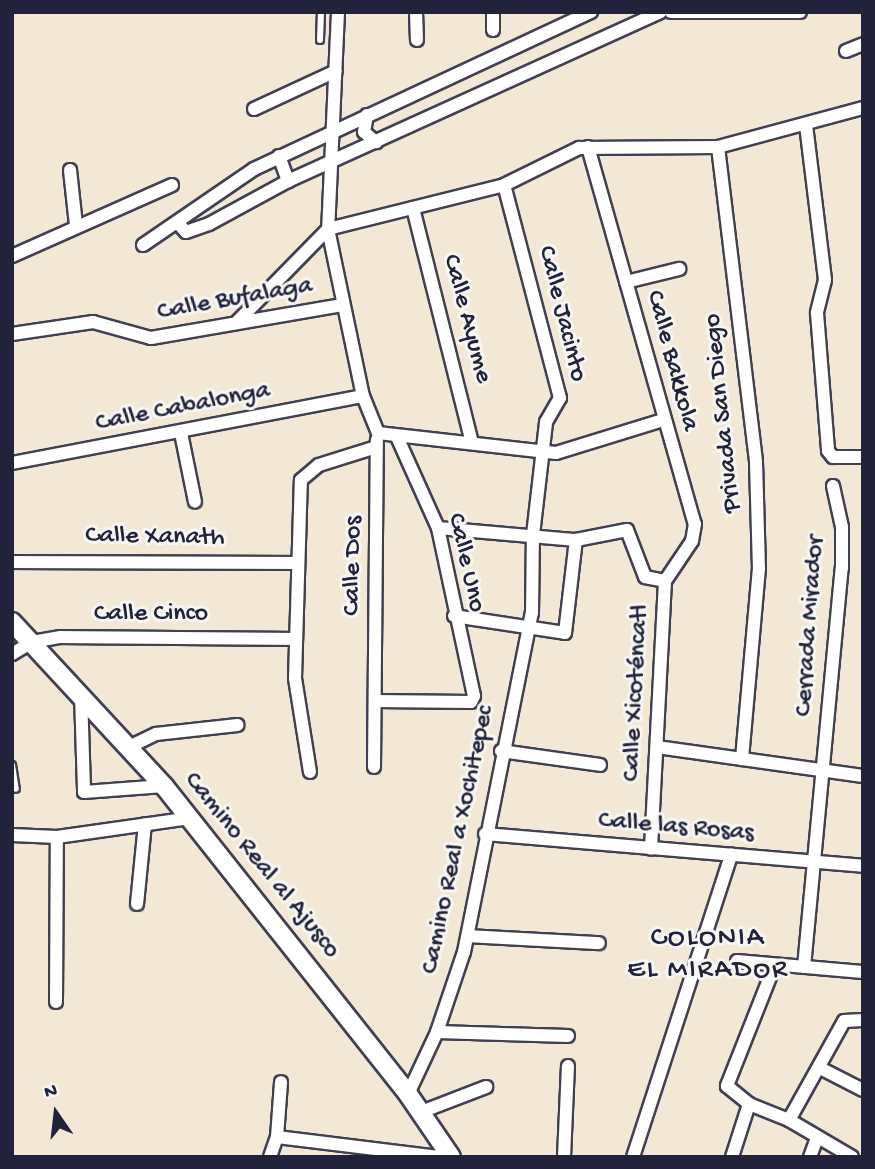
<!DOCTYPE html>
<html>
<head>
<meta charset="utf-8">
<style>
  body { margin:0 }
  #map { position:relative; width:875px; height:1169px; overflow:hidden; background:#f2e8d5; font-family:"Gochi Hand",sans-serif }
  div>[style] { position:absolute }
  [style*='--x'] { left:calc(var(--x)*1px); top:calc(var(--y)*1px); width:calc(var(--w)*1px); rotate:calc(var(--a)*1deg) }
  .roads { filter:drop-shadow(2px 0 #414052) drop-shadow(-2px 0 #414052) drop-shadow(0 2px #414052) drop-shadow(0 -2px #414052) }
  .lane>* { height:6px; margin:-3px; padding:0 3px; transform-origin:3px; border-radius:3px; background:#fff }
  .street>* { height:12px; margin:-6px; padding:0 6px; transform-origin:6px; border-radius:6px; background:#fff }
  .secondary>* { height:18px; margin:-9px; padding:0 9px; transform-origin:9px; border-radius:9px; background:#fff }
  span { translate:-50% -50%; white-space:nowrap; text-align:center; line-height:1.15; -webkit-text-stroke:6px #f6f6f2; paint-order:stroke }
  .street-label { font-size:26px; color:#22223b }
  .neighbourhood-label { font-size:28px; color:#22223b; letter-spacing:2px }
  .frame { position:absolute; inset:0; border:14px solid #22223b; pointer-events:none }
  .north { position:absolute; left:21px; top:1078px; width:70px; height:70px; -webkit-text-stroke:5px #f6f6f2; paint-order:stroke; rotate:346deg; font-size:19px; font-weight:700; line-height:28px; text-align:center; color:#22223b }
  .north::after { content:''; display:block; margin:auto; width:24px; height:32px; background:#22223b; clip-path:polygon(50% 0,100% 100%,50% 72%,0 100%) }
</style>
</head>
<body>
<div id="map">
  <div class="roads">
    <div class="lane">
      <div style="--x:320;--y:40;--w:28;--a:-88"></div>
      <div style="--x:12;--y:765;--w:24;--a:81"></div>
    </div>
    <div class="street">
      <div style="--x:338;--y:12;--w:217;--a:92.6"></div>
      <div style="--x:328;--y:229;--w:171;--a:78.2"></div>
      <div style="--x:363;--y:396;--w:40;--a:68"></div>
      <div style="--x:416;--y:12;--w:28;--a:88"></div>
      <div style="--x:493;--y:12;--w:18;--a:90"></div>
      <div style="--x:671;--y:12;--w:129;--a:0"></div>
      <div style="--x:846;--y:51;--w:18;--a:-22"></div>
      <div style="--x:254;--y:109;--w:90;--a:-24.9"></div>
      <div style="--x:367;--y:115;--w:17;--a:100"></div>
      <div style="--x:364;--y:132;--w:16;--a:40"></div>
      <div style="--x:806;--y:125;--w:156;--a:83"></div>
      <div style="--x:825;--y:280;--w:34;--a:104"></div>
      <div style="--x:817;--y:313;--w:138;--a:85.4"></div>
      <div style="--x:828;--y:451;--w:8;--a:50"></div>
      <div style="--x:833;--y:457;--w:30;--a:0"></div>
      <div style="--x:588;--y:147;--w:392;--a:74.2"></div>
      <div style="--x:695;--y:524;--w:17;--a:100"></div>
      <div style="--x:692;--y:541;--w:48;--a:124"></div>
      <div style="--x:665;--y:581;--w:268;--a:93"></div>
      <div style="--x:718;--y:147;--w:317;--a:83.1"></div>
      <div style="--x:756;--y:462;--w:106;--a:88.4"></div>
      <div style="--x:759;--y:568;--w:192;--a:95.1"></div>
      <div style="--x:279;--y:156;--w:27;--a:70"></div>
      <div style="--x:70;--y:170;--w:55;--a:83.8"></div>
      <div style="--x:413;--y:208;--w:242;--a:75.9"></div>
      <div style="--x:177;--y:222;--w:13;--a:48"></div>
      <div style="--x:186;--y:232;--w:24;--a:-19"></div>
      <div style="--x:209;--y:224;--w:90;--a:-28.6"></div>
      <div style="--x:288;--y:181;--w:409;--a:-24.4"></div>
      <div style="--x:143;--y:245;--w:135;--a:-34.4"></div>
      <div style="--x:254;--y:169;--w:372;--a:-25"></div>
      <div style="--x:12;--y:256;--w:175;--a:-23.9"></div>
      <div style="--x:626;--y:282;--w:55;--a:-13.8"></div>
      <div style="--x:236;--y:323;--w:132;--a:-45.6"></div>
      <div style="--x:328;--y:229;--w:181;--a:-14"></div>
      <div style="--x:504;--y:185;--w:84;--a:-26.3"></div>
      <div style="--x:579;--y:148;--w:139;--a:-0.4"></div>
      <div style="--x:718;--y:147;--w:150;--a:-15.1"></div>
      <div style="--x:12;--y:334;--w:82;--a:-8.4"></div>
      <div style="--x:93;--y:322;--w:60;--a:15.4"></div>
      <div style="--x:151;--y:338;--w:194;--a:-9.8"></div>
      <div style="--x:181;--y:433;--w:70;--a:78.5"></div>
      <div style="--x:378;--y:433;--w:179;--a:6.4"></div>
      <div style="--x:556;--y:453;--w:112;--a:-17.1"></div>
      <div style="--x:12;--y:463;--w:357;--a:-10.8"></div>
      <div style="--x:438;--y:528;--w:139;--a:5"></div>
      <div style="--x:576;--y:540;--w:52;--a:-11.1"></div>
      <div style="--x:627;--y:530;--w:50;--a:69"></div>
      <div style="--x:645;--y:577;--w:20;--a:11"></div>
      <div style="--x:12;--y:562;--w:285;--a:0.2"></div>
      <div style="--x:454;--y:616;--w:112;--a:8.7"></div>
      <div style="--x:565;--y:633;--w:94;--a:-83.3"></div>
      <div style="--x:12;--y:654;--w:23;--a:-31"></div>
      <div style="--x:32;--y:642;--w:29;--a:-10"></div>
      <div style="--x:61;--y:637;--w:233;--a:0.5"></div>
      <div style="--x:81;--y:694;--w:98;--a:88.2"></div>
      <div style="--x:84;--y:792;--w:80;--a:-4.3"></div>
      <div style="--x:375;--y:701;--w:96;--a:0.6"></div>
      <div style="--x:471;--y:702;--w:7;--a:-63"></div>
      <div style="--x:474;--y:696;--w:172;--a:-102.1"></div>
      <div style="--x:438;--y:528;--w:98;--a:-114.2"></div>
      <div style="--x:129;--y:747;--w:30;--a:-26"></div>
      <div style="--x:156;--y:734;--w:82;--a:-6.3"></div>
      <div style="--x:657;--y:747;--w:208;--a:8"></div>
      <div style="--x:501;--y:751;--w:100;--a:8"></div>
      <div style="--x:374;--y:767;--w:327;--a:-89.5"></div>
      <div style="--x:310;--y:772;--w:95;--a:-99.1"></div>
      <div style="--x:295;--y:678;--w:198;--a:-88.3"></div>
      <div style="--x:301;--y:480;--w:23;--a:-40"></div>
      <div style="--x:319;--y:465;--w:60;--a:-17.5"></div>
      <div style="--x:485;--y:834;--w:379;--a:4.8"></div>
      <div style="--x:12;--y:835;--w:45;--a:2.5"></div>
      <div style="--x:57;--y:837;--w:134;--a:-8.1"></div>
      <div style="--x:137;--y:904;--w:80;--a:-84.3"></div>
      <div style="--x:468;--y:936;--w:131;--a:3.1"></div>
      <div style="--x:737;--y:961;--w:126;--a:5"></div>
      <div style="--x:774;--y:967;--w:128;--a:111.6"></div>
      <div style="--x:727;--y:1086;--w:28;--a:39"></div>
      <div style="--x:749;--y:1104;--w:43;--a:21.8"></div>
      <div style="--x:789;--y:1120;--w:73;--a:30.4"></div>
      <div style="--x:804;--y:967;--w:401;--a:-84.6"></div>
      <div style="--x:842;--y:568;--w:41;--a:-90"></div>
      <div style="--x:842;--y:527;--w:42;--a:-102.4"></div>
      <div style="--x:56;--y:1002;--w:165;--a:-89.7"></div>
      <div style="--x:437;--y:1032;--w:131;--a:1.7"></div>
      <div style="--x:820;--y:1068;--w:48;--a:27.1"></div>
      <div style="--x:408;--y:1094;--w:68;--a:-64.9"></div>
      <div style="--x:437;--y:1032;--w:84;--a:-71.4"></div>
      <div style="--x:464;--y:952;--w:346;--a:-78.7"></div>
      <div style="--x:532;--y:613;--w:78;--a:-89.3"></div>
      <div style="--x:533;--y:535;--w:114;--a:-83.4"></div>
      <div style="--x:546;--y:422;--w:28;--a:-60"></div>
      <div style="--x:560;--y:398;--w:220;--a:-104.7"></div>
      <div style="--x:421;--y:1112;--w:70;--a:-21"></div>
      <div style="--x:789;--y:1120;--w:113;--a:-60.9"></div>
      <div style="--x:844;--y:1021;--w:19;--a:-3"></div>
      <div style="--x:277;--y:1137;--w:163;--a:7"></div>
      <div style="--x:270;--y:1157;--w:21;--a:-71"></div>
      <div style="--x:277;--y:1137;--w:55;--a:-85.8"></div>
      <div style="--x:564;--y:1157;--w:91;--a:-87.5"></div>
      <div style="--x:633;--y:1157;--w:318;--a:-72"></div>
      <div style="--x:732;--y:1157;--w:56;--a:-72.2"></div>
      <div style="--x:810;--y:1157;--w:20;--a:-70"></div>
    </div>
    <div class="secondary">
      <div style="--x:12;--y:622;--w:224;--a:47.2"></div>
      <div style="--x:164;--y:786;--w:393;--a:51.6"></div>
      <div style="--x:408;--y:1094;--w:76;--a:55.7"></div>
    </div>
  </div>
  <div class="street-label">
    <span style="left:235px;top:300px;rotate:-10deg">Calle Bufalaga</span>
    <span style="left:561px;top:314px;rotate:76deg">Calle Jacinto</span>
    <span style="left:466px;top:319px;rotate:75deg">Calle Ayume</span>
    <span style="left:671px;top:361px;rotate:75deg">Calle Bakkola</span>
    <span style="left:183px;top:408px;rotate:-11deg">Calle Cabalonga</span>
    <span style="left:724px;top:413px;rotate:-96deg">Privada San Diego</span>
    <span style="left:155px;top:538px;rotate:1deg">Calle Xanath</span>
    <span style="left:465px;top:563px;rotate:77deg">Calle Uno</span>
    <span style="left:354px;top:566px;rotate:-89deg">Calle Dos</span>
    <span style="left:151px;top:615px">Calle Cinco</span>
    <span style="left:811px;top:626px;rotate:-86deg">Cerrada Mirador</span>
    <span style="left:637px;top:693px;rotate:-87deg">Calle Xicoténcatl</span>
    <span style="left:676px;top:828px;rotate:5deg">Calle las Rosas</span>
    <span style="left:459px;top:840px;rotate:-78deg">Camino Real a Xochitepec</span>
    <span style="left:261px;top:866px;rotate:51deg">Camino Real al Ajusco</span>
  </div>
  <div class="neighbourhood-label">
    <span style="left:708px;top:955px">COLONIA<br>EL MIRADOR</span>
  </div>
  <div class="frame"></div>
  <div class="north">N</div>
</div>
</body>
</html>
